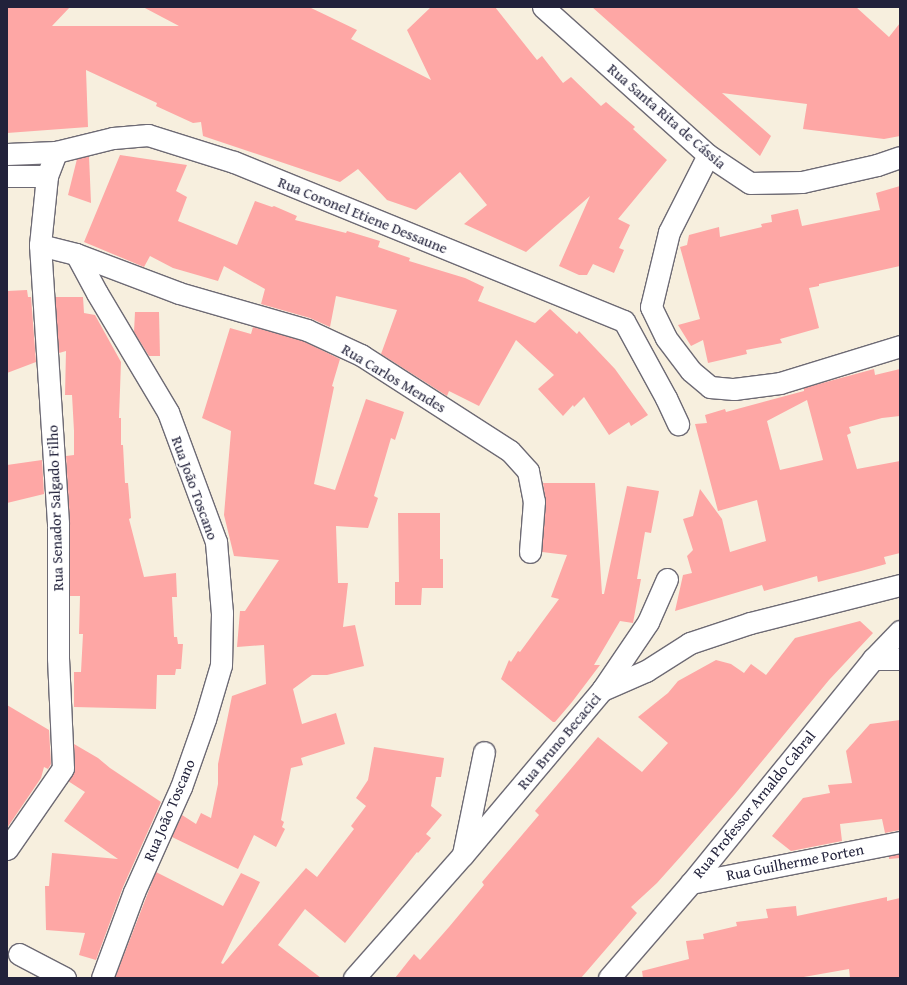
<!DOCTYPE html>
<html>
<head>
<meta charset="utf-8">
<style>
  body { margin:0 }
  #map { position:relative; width:907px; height:985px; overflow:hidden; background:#f7efde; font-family:"Gentium Book Plus",serif }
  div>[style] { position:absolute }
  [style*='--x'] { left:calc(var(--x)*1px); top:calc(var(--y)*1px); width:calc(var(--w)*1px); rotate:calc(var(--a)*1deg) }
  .building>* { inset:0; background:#fea7a5 }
  .roads { filter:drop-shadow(1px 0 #6d6a74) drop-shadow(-1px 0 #6d6a74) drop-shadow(0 1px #6d6a74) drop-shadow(0 -1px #6d6a74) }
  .street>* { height:21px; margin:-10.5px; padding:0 10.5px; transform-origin:10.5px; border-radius:10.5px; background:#fff }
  span { translate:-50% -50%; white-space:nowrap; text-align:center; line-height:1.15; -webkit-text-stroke:3.5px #fff; paint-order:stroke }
  .street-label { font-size:15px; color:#22223b }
  .frame { position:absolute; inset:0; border:8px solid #22223b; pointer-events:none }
</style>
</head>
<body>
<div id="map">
  <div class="building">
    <div style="clip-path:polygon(7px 7px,70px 7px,52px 26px,179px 26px,143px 7px,309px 7px,357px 30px,351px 39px,431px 80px,407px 30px,431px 7px,495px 7px,537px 60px,542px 56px,563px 83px,571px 77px,601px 106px,606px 102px,635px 127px,633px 129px,667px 160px,618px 219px,630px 225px,619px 248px,624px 250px,614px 273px,593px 264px,587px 275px,579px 275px,559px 266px,590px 196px,526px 252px,464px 224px,487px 205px,460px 172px,416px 210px,387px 200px,358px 169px,340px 182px,203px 136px,201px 122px,193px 123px,156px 106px,157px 103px,86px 70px,88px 127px,7px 133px)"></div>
    <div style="clip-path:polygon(592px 7px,856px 7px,889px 37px,900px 23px,900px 136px,884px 139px,803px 129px,807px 104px,722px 93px,771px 136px,760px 156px)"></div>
    <div style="clip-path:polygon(120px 155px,187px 165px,176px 191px,187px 197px,178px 221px,237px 245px,255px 201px,272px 207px,274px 206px,297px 216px,295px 220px,346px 233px,347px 231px,380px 241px,378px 247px,410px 258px,409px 261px,465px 278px,484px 287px,478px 301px,535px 323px,550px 309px,577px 334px,579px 331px,615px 369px,648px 415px,631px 426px,629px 422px,609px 435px,584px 397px,574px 407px,573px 405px,563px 416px,538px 389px,554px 375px,516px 340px,479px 406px,449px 391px,447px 396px,381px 354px,397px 310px,336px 296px,330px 327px,310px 318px,261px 304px,265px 289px,224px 266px,218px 281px,173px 268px,150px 256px,144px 267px,84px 242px)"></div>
    <div style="clip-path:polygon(89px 156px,91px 203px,68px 195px,77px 159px)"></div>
    <div style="clip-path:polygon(900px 186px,900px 266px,819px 284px,819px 286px,809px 288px,819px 328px,780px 339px,782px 343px,746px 350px,747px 354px,708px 363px,703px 340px,691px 346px,678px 325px,700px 319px,680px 247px,687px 245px,689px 235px,719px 227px,720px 237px,762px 227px,761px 224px,772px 222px,771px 215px,798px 209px,802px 226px,880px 210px,876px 193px)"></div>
    <div style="clip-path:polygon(27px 290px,28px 297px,31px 297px,36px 362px,7px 373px,7px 291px)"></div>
    <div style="clip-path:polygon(55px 297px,83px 297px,84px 313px,95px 315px,121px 362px,119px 418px,121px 418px,121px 445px,123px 445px,125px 483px,128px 483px,131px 518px,129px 519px,144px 577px,176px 573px,177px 597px,172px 597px,174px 637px,177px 637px,178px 644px,183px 644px,181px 669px,176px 669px,175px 675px,157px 675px,156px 709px,74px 707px,74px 672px,81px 672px,83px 634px,79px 634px,80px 596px,70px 596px,70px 522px,66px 456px,74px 455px,74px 431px,72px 395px,65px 395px,66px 351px,59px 353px)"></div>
    <div style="clip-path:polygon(135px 312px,159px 312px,160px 356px,149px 356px,134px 332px)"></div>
    <div style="clip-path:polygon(253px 327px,303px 341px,340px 359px,332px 386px,334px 387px,314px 484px,335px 490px,366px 399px,404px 412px,395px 440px,391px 438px,374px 496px,378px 498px,368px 528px,336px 526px,338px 583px,348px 583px,343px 627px,355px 625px,364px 666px,327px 675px,312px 675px,293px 689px,302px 724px,336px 713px,345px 744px,301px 758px,303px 765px,291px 768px,281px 820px,284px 822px,282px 827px,285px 829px,276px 847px,254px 835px,238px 869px,172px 837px,182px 815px,196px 824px,201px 813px,211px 818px,218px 784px,218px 764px,232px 696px,266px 684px,264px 645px,237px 647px,240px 611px,245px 611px,279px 560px,234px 556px,224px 515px,231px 431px,202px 418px,230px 328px,251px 334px)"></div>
    <div style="clip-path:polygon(evenodd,874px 369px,875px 375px,900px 369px,900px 416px,882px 418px,849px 427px,851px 433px,847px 435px,857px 469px,900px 461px,900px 553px,884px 557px,886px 564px,861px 571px,818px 582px,817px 576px,764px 591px,762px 585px,675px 611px,683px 575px,692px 573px,687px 556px,693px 550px,683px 519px,693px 516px,700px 489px,722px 519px,730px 552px,766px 541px,757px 500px,718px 511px,695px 424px,707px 423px,705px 415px,725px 409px,726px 412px,804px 391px,804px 388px,874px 369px,807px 400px,823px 460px,780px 470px,767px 421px,807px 400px)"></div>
    <div style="clip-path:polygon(42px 460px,44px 494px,7px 503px,7px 465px)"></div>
    <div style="clip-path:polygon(543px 483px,595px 483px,602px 594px,604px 594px,627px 486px,659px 491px,651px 533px,645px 532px,637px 579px,641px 579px,633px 623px,620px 621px,594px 665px,600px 665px,572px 702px,555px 722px,553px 722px,501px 679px,509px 660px,511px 662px,518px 651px,520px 652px,559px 599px,551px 597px,567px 555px,542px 552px,546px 502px)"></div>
    <div style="clip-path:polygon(398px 513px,440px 513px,440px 559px,443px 559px,443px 588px,422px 588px,421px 605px,395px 605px,395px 582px,399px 582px)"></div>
    <div style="clip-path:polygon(860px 621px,873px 633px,829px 680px,735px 794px,682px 855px,657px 883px,631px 907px,637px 913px,581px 978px,395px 978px,414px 954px,420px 960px,449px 927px,484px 885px,482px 882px,539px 815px,535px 811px,598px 737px,642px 772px,668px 743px,638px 717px,668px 693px,678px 681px,716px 660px,731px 664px,744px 673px,751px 664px,766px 675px,795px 638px)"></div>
    <div style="clip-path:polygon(7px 705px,49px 730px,51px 764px,48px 769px,44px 767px,41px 778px,7px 828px)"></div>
    <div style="clip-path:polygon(900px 720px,900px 830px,885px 833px,882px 819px,840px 824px,842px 841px,791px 851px,772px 836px,803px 798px,830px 793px,828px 785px,852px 783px,846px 751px,870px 724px)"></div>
    <div style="clip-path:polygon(74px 744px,98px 758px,110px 768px,161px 802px,123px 887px,96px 960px,79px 955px,85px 933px,46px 930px,45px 886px,49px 886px,52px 853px,118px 859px,64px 821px,85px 792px,68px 781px,75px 768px)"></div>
    <div style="clip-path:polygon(374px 747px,444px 758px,441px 777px,436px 777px,431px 806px,442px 815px,426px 834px,431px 838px,418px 853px,417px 852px,345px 943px,305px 909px,278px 945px,321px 978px,115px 978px,156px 872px,223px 906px,241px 873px,260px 882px,221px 963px,223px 964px,306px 868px,317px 877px,354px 829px,351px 826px,366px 806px,356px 798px,368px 780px)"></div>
    <div style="clip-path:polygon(900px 854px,900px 858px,889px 859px,889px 856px)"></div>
    <div style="clip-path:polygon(887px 897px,887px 901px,900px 898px,900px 978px,850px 978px,849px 969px,798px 978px,643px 978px,642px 971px,689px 959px,686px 941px,704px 939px,703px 934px,737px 926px,736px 922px,768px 918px,766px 909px,796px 906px,797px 916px)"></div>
  </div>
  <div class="roads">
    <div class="street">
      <div style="--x:543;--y:7;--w:222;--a:41.9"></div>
      <div style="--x:708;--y:155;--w:50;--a:33.7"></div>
      <div style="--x:750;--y:183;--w:52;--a:-1.1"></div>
      <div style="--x:802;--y:182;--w:77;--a:-12.8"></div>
      <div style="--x:877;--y:165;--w:24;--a:-19"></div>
      <div style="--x:7;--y:154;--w:49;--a:-2.3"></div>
      <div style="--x:56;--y:152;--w:59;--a:-13.8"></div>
      <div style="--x:113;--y:138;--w:35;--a:-5"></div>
      <div style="--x:148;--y:135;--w:90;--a:17.4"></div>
      <div style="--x:234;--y:162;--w:421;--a:22.2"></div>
      <div style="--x:624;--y:321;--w:88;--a:61.4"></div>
      <div style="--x:666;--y:398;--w:29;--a:65"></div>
      <div style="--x:7;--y:176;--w:40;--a:0"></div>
      <div style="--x:40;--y:245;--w:37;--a:14"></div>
      <div style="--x:76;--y:254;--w:44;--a:61.7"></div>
      <div style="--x:97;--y:293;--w:139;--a:59.2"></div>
      <div style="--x:168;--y:412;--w:139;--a:69.7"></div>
      <div style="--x:216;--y:542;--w:71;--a:85.2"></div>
      <div style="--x:222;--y:613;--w:52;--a:91.1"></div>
      <div style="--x:221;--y:665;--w:56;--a:106.5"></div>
      <div style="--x:205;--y:719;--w:72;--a:109.4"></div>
      <div style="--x:181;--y:787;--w:115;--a:114.1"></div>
      <div style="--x:134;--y:892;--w:92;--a:110.4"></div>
      <div style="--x:76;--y:254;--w:110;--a:20.7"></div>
      <div style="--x:179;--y:293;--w:133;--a:16.1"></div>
      <div style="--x:307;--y:330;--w:60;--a:24.8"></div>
      <div style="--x:361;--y:355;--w:177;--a:32.8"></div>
      <div style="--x:510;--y:451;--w:27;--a:48"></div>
      <div style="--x:528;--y:471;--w:31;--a:79"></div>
      <div style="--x:534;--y:501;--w:51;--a:94.5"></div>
      <div style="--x:651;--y:307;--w:34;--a:64"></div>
      <div style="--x:666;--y:338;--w:41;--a:52.9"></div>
      <div style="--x:691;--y:371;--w:25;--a:40"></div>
      <div style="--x:710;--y:387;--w:24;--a:5"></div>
      <div style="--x:734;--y:389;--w:46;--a:-7.4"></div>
      <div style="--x:780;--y:383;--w:126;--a:-17.1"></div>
      <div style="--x:651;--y:307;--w:77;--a:-76.5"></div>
      <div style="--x:669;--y:232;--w:86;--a:-63.1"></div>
      <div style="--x:873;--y:659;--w:27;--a:0"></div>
      <div style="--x:602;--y:690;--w:48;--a:-23.4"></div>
      <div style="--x:646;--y:671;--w:52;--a:-32.5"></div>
      <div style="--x:690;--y:643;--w:63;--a:-18.4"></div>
      <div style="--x:750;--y:623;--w:155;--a:-14.2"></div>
      <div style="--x:7;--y:849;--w:98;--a:-55.3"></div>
      <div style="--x:63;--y:768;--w:110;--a:-92.6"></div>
      <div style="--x:58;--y:658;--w:135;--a:-90"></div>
      <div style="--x:58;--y:523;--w:279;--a:-93.7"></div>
      <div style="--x:40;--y:245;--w:69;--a:-84.2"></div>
      <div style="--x:47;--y:176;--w:26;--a:-69"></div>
      <div style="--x:463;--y:854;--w:104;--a:-78.4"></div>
      <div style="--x:691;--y:883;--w:213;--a:-11.1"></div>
      <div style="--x:19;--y:954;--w:52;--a:27.6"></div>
      <div style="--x:354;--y:978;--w:164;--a:-48.5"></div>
      <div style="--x:463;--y:855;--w:216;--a:-49.9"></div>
      <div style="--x:602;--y:690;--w:82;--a:-55.9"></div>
      <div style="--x:648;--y:622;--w:47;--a:-66.2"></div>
      <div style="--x:609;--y:978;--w:125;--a:-49.2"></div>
      <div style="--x:691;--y:883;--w:289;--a:-50.9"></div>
      <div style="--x:873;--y:659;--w:39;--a:-46"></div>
    </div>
  </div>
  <div class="street-label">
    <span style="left:667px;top:116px;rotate:41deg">Rua Santa Rita de Cássia</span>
    <span style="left:363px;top:215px;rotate:22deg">Rua Coronel Etiene Dessaune</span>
    <span style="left:394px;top:378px;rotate:31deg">Rua Carlos Mendes</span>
    <span style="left:195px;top:488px;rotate:70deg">Rua João Toscano</span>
    <span style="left:55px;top:508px;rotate:-92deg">Rua Senador Salgado Filho</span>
    <span style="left:559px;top:741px;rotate:-50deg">Rua Bruno Becacici</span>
    <span style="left:754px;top:804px;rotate:-51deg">Rua Professor Arnaldo Cabral</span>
    <span style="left:169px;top:810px;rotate:-67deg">Rua João Toscano</span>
    <span style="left:795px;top:862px;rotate:-11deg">Rua Guilherme Porten</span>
  </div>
  <div class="frame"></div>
</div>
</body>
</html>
